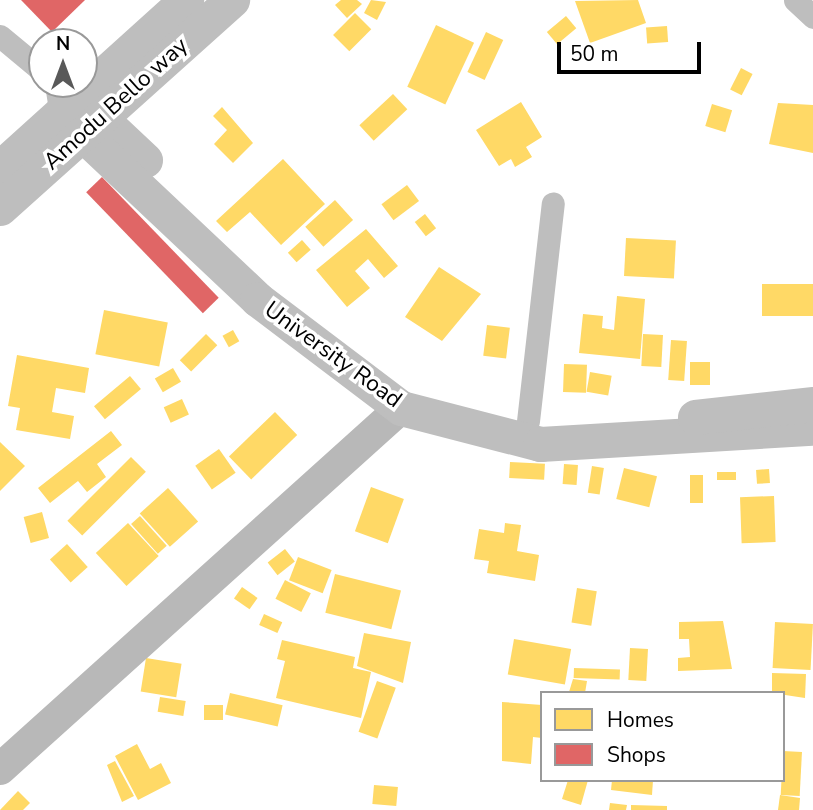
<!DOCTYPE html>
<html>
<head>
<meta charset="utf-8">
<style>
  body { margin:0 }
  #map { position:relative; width:813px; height:810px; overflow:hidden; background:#fff; font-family:"Nunito Sans",sans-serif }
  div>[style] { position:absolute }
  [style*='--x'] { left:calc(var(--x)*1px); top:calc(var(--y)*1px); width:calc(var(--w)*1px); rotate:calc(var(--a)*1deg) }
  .homes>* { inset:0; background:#ffd966; transform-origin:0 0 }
  .shops>* { inset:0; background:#e06666; transform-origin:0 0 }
  .street>* { height:23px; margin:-11.5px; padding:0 11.5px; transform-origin:11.5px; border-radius:11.5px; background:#bebebe }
  .secondary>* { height:32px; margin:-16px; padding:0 16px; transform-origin:16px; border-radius:16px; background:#b8b8b8 }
  .primary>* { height:35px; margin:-17.5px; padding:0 17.5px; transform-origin:17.5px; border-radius:17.5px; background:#bebebe }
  span { translate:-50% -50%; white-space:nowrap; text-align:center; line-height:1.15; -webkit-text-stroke:7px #fff; paint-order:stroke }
  .street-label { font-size:23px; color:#000 }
  .legend { position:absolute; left:540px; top:691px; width:245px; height:91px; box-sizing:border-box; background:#fff; border:2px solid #999; margin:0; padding:9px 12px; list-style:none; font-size:21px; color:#000 }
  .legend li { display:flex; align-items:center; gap:14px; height:35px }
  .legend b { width:35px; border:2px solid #999 }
  .north { position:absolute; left:28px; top:28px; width:70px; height:70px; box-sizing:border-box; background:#fff; border:2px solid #999; border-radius:50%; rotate:0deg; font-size:19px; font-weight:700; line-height:28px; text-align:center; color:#000 }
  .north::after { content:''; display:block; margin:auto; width:24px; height:32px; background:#595959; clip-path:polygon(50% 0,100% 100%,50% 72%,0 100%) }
  .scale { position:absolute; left:557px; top:42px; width:144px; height:32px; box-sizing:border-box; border:4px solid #000; border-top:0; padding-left:9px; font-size:21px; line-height:24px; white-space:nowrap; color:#000; -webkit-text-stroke:5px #fff; paint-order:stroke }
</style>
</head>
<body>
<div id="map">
  <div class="homes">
    <div style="clip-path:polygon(341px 0,357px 0,362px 4px,347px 18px,335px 5px)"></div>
    <div style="clip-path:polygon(371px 0,386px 2px,377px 20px,364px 13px)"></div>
    <div style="clip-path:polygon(638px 0,646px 23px,590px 43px,575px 1px)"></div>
    <div style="left:355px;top:13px;width:23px;height:31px;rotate:45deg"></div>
    <div style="left:566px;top:16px;width:16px;height:25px;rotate:50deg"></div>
    <div style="left:436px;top:25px;width:42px;height:68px;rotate:25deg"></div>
    <div style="left:667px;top:26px;width:16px;height:21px;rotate:86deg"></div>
    <div style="left:486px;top:32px;width:19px;height:44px;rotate:25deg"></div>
    <div style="left:741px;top:68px;width:13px;height:24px;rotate:27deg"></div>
    <div style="left:393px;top:94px;width:21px;height:46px;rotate:47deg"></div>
    <div style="clip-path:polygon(521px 102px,542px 137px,526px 147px,532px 157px,515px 167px,511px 159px,499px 166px,476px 130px)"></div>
    <div style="clip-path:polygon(778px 103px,813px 105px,813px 153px,769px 144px)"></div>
    <div style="left:712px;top:104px;width:21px;height:23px;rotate:17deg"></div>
    <div style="clip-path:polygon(222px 107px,253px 143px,233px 163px,214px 144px,227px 130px,213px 116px)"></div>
    <div style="clip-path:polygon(283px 159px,325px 204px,281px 245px,250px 212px,227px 232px,216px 221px)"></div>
    <div style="left:407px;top:185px;width:20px;height:32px;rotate:53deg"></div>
    <div style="left:335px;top:200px;width:27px;height:40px;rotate:48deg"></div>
    <div style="left:425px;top:214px;width:18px;height:13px;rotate:52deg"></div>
    <div style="clip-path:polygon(366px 229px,398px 266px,384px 278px,368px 259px,355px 271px,370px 288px,347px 307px,316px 270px)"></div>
    <div style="left:626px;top:238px;width:50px;height:38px;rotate:3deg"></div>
    <div style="left:302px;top:240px;width:13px;height:19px;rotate:48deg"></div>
    <div style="clip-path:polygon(439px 267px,481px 294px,442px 341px,405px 317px)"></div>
    <div style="left:813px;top:284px;width:32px;height:51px;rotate:90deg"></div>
    <div style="clip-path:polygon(617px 296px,645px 299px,640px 359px,579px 353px,583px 314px,603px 316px,602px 328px,614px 330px)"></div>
    <div style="left:104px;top:310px;width:65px;height:45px;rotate:11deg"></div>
    <div style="left:487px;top:325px;width:23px;height:31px;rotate:7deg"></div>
    <div style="left:233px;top:330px;width:13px;height:12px;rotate:61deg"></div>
    <div style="left:206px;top:334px;width:16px;height:37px;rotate:45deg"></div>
    <div style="left:643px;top:334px;width:20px;height:32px;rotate:3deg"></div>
    <div style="left:671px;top:340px;width:16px;height:40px;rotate:4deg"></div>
    <div style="clip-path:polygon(17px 355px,89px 368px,85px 393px,56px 388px,52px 412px,74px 416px,70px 439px,16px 430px,20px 408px,8px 406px)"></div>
    <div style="left:690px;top:362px;width:20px;height:23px"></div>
    <div style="left:564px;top:364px;width:23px;height:28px;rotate:2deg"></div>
    <div style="left:173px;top:368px;width:16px;height:21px;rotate:60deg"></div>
    <div style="left:590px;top:372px;width:22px;height:20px;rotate:10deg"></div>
    <div style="left:130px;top:376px;width:17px;height:47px;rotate:50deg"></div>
    <div style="left:182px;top:399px;width:17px;height:20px;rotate:66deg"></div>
    <div style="left:275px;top:412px;width:32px;height:64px;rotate:46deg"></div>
    <div style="clip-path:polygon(111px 431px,122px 445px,97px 464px,106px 477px,87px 492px,78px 481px,50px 503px,38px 488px)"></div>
    <div style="clip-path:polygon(0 442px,25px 466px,0 491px)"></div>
    <div style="left:219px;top:449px;width:29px;height:29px;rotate:55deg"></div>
    <div style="left:131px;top:457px;width:21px;height:90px;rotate:45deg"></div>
    <div style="left:510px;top:462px;width:35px;height:16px;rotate:3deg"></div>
    <div style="left:564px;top:464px;width:14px;height:20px;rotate:4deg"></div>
    <div style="left:592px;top:466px;width:12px;height:27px;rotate:9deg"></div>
    <div style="left:624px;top:468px;width:34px;height:32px;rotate:14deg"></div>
    <div style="left:769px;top:469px;width:14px;height:13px;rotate:86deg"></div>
    <div style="left:717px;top:472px;width:19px;height:8px"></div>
    <div style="left:690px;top:475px;width:13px;height:28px"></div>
    <div style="left:371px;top:487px;width:35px;height:47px;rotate:20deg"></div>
    <div style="left:168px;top:488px;width:45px;height:38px;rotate:48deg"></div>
    <div style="left:774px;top:496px;width:46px;height:34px;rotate:88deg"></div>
    <div style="left:42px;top:512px;width:27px;height:19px;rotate:75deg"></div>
    <div style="left:140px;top:516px;width:40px;height:12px;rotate:48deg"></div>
    <div style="left:128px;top:523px;width:45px;height:44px;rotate:47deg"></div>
    <div style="clip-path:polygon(505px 523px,521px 525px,517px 551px,539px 555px,535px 581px,487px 573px,489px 561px,474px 559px,479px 529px,504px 533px)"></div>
    <div style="left:67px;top:544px;width:31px;height:23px;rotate:48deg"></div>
    <div style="left:285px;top:549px;width:16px;height:22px;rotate:52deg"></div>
    <div style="left:298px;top:557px;width:36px;height:25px;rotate:21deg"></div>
    <div style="left:335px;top:574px;width:68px;height:40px;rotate:14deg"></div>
    <div style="left:285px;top:580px;width:29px;height:21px;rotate:27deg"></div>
    <div style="left:242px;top:587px;width:19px;height:14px;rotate:35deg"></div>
    <div style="left:577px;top:588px;width:20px;height:35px;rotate:9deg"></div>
    <div style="left:264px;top:614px;width:20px;height:12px;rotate:24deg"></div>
    <div style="clip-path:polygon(723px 621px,732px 669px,678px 671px,678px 658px,690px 657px,689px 639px,679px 639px,679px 622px)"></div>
    <div style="left:775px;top:622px;width:38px;height:46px;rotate:3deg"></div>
    <div style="clip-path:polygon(364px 633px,411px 642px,403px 683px,357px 666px)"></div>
    <div style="left:514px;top:639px;width:58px;height:36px;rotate:10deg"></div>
    <div style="clip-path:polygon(282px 640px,355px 657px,353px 668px,371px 672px,361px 718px,276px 698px,285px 661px,277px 659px)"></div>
    <div style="left:630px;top:648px;width:18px;height:32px;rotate:3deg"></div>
    <div style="left:146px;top:658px;width:36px;height:34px;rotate:9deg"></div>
    <div style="left:574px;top:668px;width:46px;height:10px;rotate:2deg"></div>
    <div style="clip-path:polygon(772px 673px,806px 674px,805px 698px,772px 693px)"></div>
    <div style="clip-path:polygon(573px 679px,587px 681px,585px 693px,569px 692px)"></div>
    <div style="left:377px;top:681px;width:20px;height:54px;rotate:20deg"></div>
    <div style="left:230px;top:693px;width:54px;height:22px;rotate:13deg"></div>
    <div style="left:160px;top:697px;width:26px;height:15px;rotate:9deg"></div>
    <div style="clip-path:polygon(502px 702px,542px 705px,542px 738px,533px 737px,531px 764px,502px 761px)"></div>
    <div style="left:204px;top:705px;width:19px;height:15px"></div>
    <div style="clip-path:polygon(137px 744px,150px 769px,161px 763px,171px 783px,138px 800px,115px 756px)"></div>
    <div style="left:783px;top:751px;width:19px;height:44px;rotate:3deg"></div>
    <div style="clip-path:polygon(115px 761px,134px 796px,122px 802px,107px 765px)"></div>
    <div style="clip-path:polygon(568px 780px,588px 780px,581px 805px,562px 799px)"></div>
    <div style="clip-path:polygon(612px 780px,653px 780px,652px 795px,611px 790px)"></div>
    <div style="left:374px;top:785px;width:24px;height:19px;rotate:5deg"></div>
    <div style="clip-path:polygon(18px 791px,30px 803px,23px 810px,0 810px)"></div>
    <div style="clip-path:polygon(780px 795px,800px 798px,799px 810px,778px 810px)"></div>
    <div style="clip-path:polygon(610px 803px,627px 805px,626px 810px,609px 810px)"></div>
    <div style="clip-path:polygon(631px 805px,667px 806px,667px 810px,631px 810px)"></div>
  </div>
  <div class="shops">
    <div style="clip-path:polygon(21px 0,85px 0,52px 32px)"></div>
    <div style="left:102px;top:177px;width:168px;height:22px;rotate:46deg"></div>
  </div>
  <div class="street">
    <div style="--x:795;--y:0;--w:25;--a:43"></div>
    <div style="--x:0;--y:36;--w:55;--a:39.8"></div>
    <div style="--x:56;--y:84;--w:30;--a:81"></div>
    <div style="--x:528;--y:421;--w:219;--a:-83.5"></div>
  </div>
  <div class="secondary">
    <div style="--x:0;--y:769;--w:540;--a:-42"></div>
  </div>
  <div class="primary">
    <div style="--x:78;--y:97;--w:92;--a:43.2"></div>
    <div style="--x:61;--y:114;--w:270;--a:43.3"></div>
    <div style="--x:257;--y:299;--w:181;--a:37.1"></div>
    <div style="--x:401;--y:408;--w:144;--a:14.5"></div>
    <div style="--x:540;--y:444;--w:273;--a:-3.4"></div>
    <div style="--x:0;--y:168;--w:251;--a:-42.1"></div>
    <div style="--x:0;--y:208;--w:312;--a:-41.9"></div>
    <div style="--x:695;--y:417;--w:119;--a:-6.3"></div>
  </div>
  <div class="street-label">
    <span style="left:116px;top:104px;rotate:-42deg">Amodu Bello way</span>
    <span style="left:333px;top:355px;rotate:36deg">University Road</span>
  </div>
  <ul class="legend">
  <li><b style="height:19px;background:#ffd966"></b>Homes</li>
  <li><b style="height:19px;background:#e06666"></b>Shops</li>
  </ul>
  <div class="north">N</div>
  <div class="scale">50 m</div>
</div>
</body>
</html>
